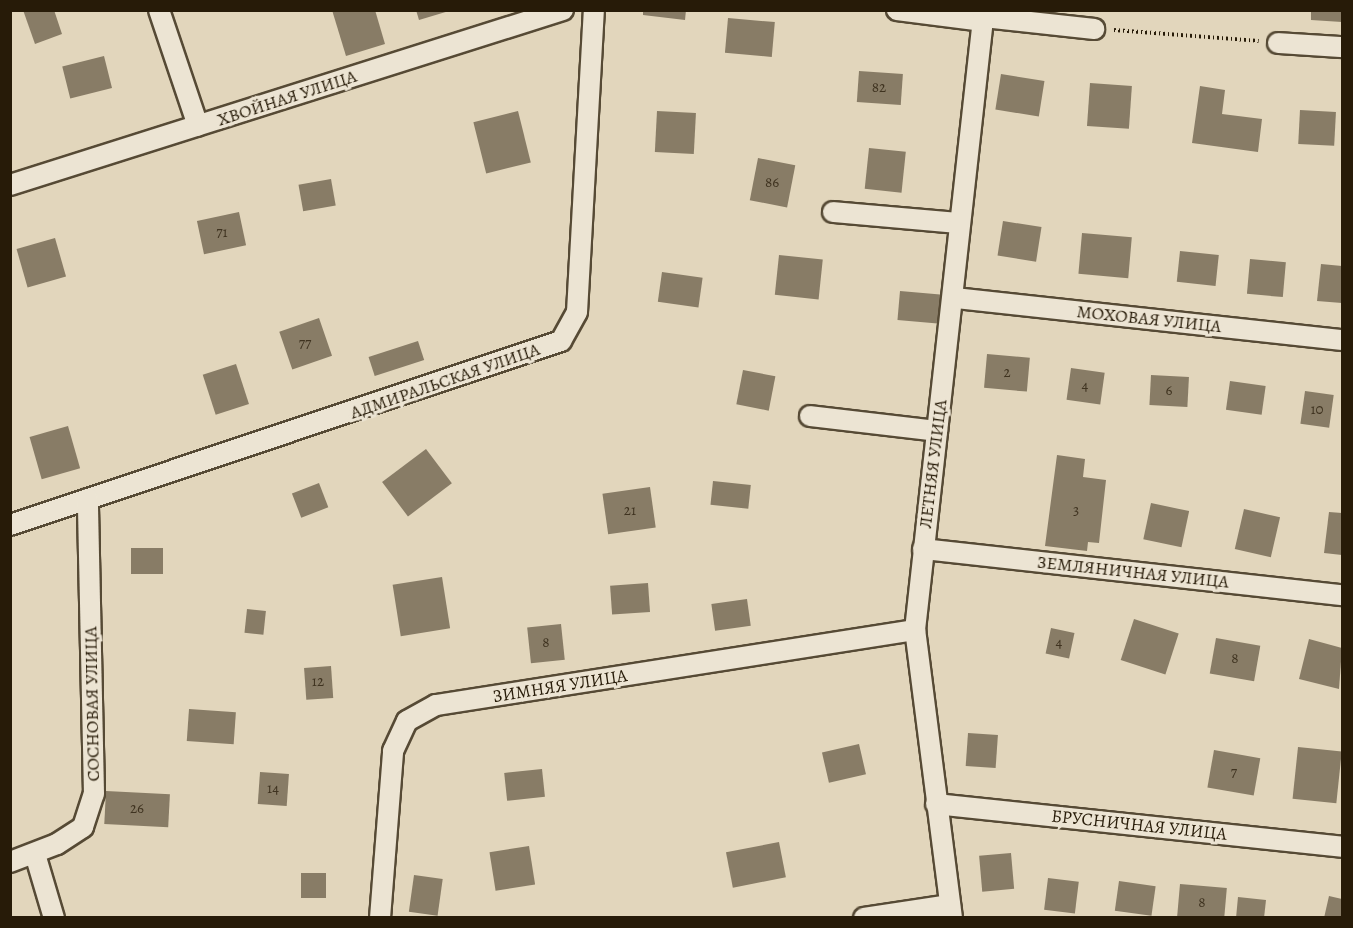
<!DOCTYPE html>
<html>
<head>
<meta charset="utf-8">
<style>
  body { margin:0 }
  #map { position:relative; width:1353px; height:928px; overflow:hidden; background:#e2d6bc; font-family:Alegreya,serif }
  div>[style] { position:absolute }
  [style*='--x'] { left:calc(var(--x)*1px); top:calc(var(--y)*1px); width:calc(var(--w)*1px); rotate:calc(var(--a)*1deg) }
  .building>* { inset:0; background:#887c66; transform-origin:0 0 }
  .path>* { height:4px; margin-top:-2px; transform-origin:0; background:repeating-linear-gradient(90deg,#271b08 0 1.5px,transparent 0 4.5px) }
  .roads { filter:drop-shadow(2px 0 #564a35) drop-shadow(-2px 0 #564a35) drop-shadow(0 2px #564a35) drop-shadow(0 -2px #564a35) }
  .street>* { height:20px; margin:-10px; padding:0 10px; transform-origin:10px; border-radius:10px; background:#ece4d3 }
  span { translate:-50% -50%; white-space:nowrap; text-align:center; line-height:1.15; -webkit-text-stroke:6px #ece4d3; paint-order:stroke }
  .number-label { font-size:15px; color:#3f3320 }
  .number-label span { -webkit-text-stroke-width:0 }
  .street-label { font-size:18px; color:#271b08 }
  .frame { position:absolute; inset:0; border:12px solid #271b08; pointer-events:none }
</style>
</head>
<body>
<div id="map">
  <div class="building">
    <div style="clip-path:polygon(23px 10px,54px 10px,62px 34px,35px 44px)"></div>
    <div style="clip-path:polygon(332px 10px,375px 10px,385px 44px,346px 56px)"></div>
    <div style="clip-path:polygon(416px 10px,449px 10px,449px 11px,419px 20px)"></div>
    <div style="clip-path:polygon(643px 10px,686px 10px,685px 20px,643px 15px)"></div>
    <div style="clip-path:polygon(1311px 10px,1342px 10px,1342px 22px,1311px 20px)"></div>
    <div style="left:728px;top:18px;width:47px;height:35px;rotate:5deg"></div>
    <div style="left:104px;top:56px;width:33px;height:43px;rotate:76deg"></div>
    <div style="left:859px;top:71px;width:44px;height:31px;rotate:4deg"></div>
    <div style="left:1001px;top:74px;width:44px;height:36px;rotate:9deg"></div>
    <div style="left:1090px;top:83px;width:42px;height:43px;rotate:4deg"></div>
    <div style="clip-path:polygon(1200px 86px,1225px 90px,1222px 114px,1262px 119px,1258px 152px,1192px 143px)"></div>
    <div style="left:1300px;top:110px;width:36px;height:34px;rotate:3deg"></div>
    <div style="left:518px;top:111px;width:53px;height:46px;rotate:76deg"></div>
    <div style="left:657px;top:111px;width:39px;height:41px;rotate:3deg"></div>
    <div style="left:869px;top:148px;width:37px;height:41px;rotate:6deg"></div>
    <div style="left:758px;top:158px;width:38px;height:43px;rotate:11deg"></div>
    <div style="left:331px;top:179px;width:27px;height:33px;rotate:80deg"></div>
    <div style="left:239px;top:212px;width:34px;height:43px;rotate:78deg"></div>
    <div style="left:1003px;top:221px;width:39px;height:35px;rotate:9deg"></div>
    <div style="left:1082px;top:233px;width:50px;height:41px;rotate:5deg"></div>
    <div style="left:55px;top:238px;width:40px;height:40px;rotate:74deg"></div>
    <div style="left:1180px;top:251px;width:39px;height:31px;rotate:6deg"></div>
    <div style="left:779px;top:255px;width:44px;height:40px;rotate:6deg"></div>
    <div style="left:1250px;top:259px;width:36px;height:35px;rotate:5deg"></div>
    <div style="clip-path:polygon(1321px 264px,1342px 266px,1342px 303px,1317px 301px)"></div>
    <div style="left:662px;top:272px;width:41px;height:30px;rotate:8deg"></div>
    <div style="left:900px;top:291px;width:46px;height:29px;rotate:5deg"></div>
    <div style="left:319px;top:318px;width:40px;height:42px;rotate:71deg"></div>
    <div style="left:418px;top:341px;width:20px;height:52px;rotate:72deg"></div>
    <div style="left:987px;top:354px;width:43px;height:34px;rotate:5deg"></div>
    <div style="left:236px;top:364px;width:42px;height:35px;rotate:72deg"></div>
    <div style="left:1071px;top:368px;width:34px;height:32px;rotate:8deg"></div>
    <div style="left:743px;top:370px;width:33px;height:35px;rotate:11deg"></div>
    <div style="left:1151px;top:375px;width:38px;height:30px;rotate:3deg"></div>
    <div style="left:1230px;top:381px;width:36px;height:29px;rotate:8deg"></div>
    <div style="left:1305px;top:391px;width:29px;height:33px;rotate:8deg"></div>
    <div style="left:68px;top:426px;width:44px;height:40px;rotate:74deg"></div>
    <div style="left:426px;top:449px;width:43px;height:55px;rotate:53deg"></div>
    <div style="clip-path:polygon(1057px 455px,1085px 459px,1083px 477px,1106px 480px,1099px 543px,1088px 542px,1087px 551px,1045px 546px)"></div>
    <div style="left:713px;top:481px;width:38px;height:24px;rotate:6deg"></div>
    <div style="left:319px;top:483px;width:26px;height:29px;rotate:69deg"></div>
    <div style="left:650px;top:487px;width:41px;height:48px;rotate:82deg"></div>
    <div style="left:1151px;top:503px;width:39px;height:37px;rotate:12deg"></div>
    <div style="left:1244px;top:509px;width:37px;height:41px;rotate:13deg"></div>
    <div style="clip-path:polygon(1329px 512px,1342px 513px,1342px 555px,1324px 553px)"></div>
    <div style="left:131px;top:548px;width:32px;height:26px"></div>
    <div style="left:442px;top:577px;width:52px;height:50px;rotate:81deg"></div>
    <div style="left:648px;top:583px;width:29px;height:38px;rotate:86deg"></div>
    <div style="left:747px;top:599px;width:27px;height:36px;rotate:82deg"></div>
    <div style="left:247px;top:609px;width:19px;height:24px;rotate:6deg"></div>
    <div style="left:1134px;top:619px;width:47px;height:43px;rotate:18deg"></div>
    <div style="left:561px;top:624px;width:36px;height:34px;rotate:84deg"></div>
    <div style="left:1051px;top:628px;width:24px;height:26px;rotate:12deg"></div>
    <div style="left:1216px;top:638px;width:45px;height:36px;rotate:10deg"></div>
    <div style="clip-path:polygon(1309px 639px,1342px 648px,1339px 689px,1299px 679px)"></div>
    <div style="left:331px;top:666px;width:32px;height:27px;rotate:86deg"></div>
    <div style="left:189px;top:709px;width:47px;height:32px;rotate:4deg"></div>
    <div style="left:968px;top:733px;width:30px;height:33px;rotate:4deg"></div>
    <div style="left:859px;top:744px;width:31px;height:38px;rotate:77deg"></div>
    <div style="left:1298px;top:747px;width:44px;height:52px;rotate:6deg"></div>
    <div style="left:1214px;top:750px;width:47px;height:38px;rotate:10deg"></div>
    <div style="left:542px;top:769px;width:28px;height:38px;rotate:84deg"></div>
    <div style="left:260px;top:772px;width:29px;height:32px;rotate:4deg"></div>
    <div style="left:106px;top:791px;width:64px;height:33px;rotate:3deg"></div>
    <div style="left:779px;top:842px;width:36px;height:54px;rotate:79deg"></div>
    <div style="left:529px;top:846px;width:39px;height:40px;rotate:81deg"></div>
    <div style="left:1011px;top:853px;width:36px;height:32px;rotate:85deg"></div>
    <div style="left:301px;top:873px;width:25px;height:25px"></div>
    <div style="left:414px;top:875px;width:29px;height:37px;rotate:8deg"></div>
    <div style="left:1048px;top:878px;width:31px;height:32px;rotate:7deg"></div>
    <div style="left:1119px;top:881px;width:37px;height:30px;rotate:8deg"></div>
    <div style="left:1180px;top:884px;width:47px;height:34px;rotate:5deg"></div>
    <div style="clip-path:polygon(1329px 896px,1342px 899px,1342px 918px,1324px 918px)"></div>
    <div style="clip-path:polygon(1238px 897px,1266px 900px,1264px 918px,1236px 918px)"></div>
  </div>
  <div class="path">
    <div style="--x:1114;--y:30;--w:145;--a:4.3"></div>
  </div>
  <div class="roads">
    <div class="street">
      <div style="--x:159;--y:10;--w:122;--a:71.4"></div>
      <div style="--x:897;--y:10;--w:87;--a:7.3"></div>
      <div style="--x:984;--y:17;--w:111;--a:6.2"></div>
      <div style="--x:1278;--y:43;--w:64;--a:3.6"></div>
      <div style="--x:10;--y:185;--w:580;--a:-17.56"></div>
      <div style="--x:833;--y:212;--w:127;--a:5"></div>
      <div style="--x:955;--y:298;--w:389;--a:6.2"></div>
      <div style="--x:810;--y:416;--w:128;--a:6.7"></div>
      <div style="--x:10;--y:525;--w:581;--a:-18.47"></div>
      <div style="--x:561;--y:341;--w:33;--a:-61"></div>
      <div style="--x:577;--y:312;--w:302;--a:-86.8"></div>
      <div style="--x:923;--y:549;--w:422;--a:6.3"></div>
      <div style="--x:936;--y:804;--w:408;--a:6"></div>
      <div style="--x:35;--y:854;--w:67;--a:73.5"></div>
      <div style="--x:10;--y:862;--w:50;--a:-21"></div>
      <div style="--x:57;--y:844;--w:31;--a:-33"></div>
      <div style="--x:83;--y:827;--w:35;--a:-72"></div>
      <div style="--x:94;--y:794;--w:295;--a:-91.2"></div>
      <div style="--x:380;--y:918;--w:168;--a:-85.5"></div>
      <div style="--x:393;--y:751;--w:33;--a:-65"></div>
      <div style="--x:407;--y:721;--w:33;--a:-29"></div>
      <div style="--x:436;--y:705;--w:485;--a:-8.9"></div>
      <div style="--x:864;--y:918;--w:87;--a:-8.6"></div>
      <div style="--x:952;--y:918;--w:290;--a:-97.3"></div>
      <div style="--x:915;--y:630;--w:624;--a:-83.65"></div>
    </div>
  </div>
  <div class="number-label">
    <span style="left:879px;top:88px">82</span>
    <span style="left:772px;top:183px">86</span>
    <span style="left:222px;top:233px">71</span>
    <span style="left:305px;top:344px">77</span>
    <span style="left:1007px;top:373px">2</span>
    <span style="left:1085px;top:386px">4</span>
    <span style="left:1169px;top:391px">6</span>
    <span style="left:1317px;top:410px">10</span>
    <span style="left:630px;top:511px">21</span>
    <span style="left:1076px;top:511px">3</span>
    <span style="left:546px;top:643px">8</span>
    <span style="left:1059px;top:643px">4</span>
    <span style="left:1235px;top:659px">8</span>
    <span style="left:318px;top:682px">12</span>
    <span style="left:1234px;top:773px">7</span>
    <span style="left:273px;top:789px">14</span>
    <span style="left:137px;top:809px">26</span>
    <span style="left:1202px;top:903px">8</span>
  </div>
  <div class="street-label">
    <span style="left:287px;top:98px;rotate:-18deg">ХВОЙНАЯ УЛИЦА</span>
    <span style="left:1149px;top:319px;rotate:6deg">МОХОВАЯ УЛИЦА</span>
    <span style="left:445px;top:381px;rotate:-19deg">АДМИРАЛЬСКАЯ УЛИЦА</span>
    <span style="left:933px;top:464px;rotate:-83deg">ЛЕТНЯЯ УЛИЦА</span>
    <span style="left:1133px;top:572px;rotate:6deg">ЗЕМЛЯНИЧНАЯ УЛИЦА</span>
    <span style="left:560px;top:686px;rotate:-9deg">ЗИМНЯЯ УЛИЦА</span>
    <span style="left:92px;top:704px;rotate:-91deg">СОСНОВАЯ УЛИЦА</span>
    <span style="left:1139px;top:825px;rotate:6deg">БРУСНИЧНАЯ УЛИЦА</span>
  </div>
  <div class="frame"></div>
</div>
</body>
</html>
